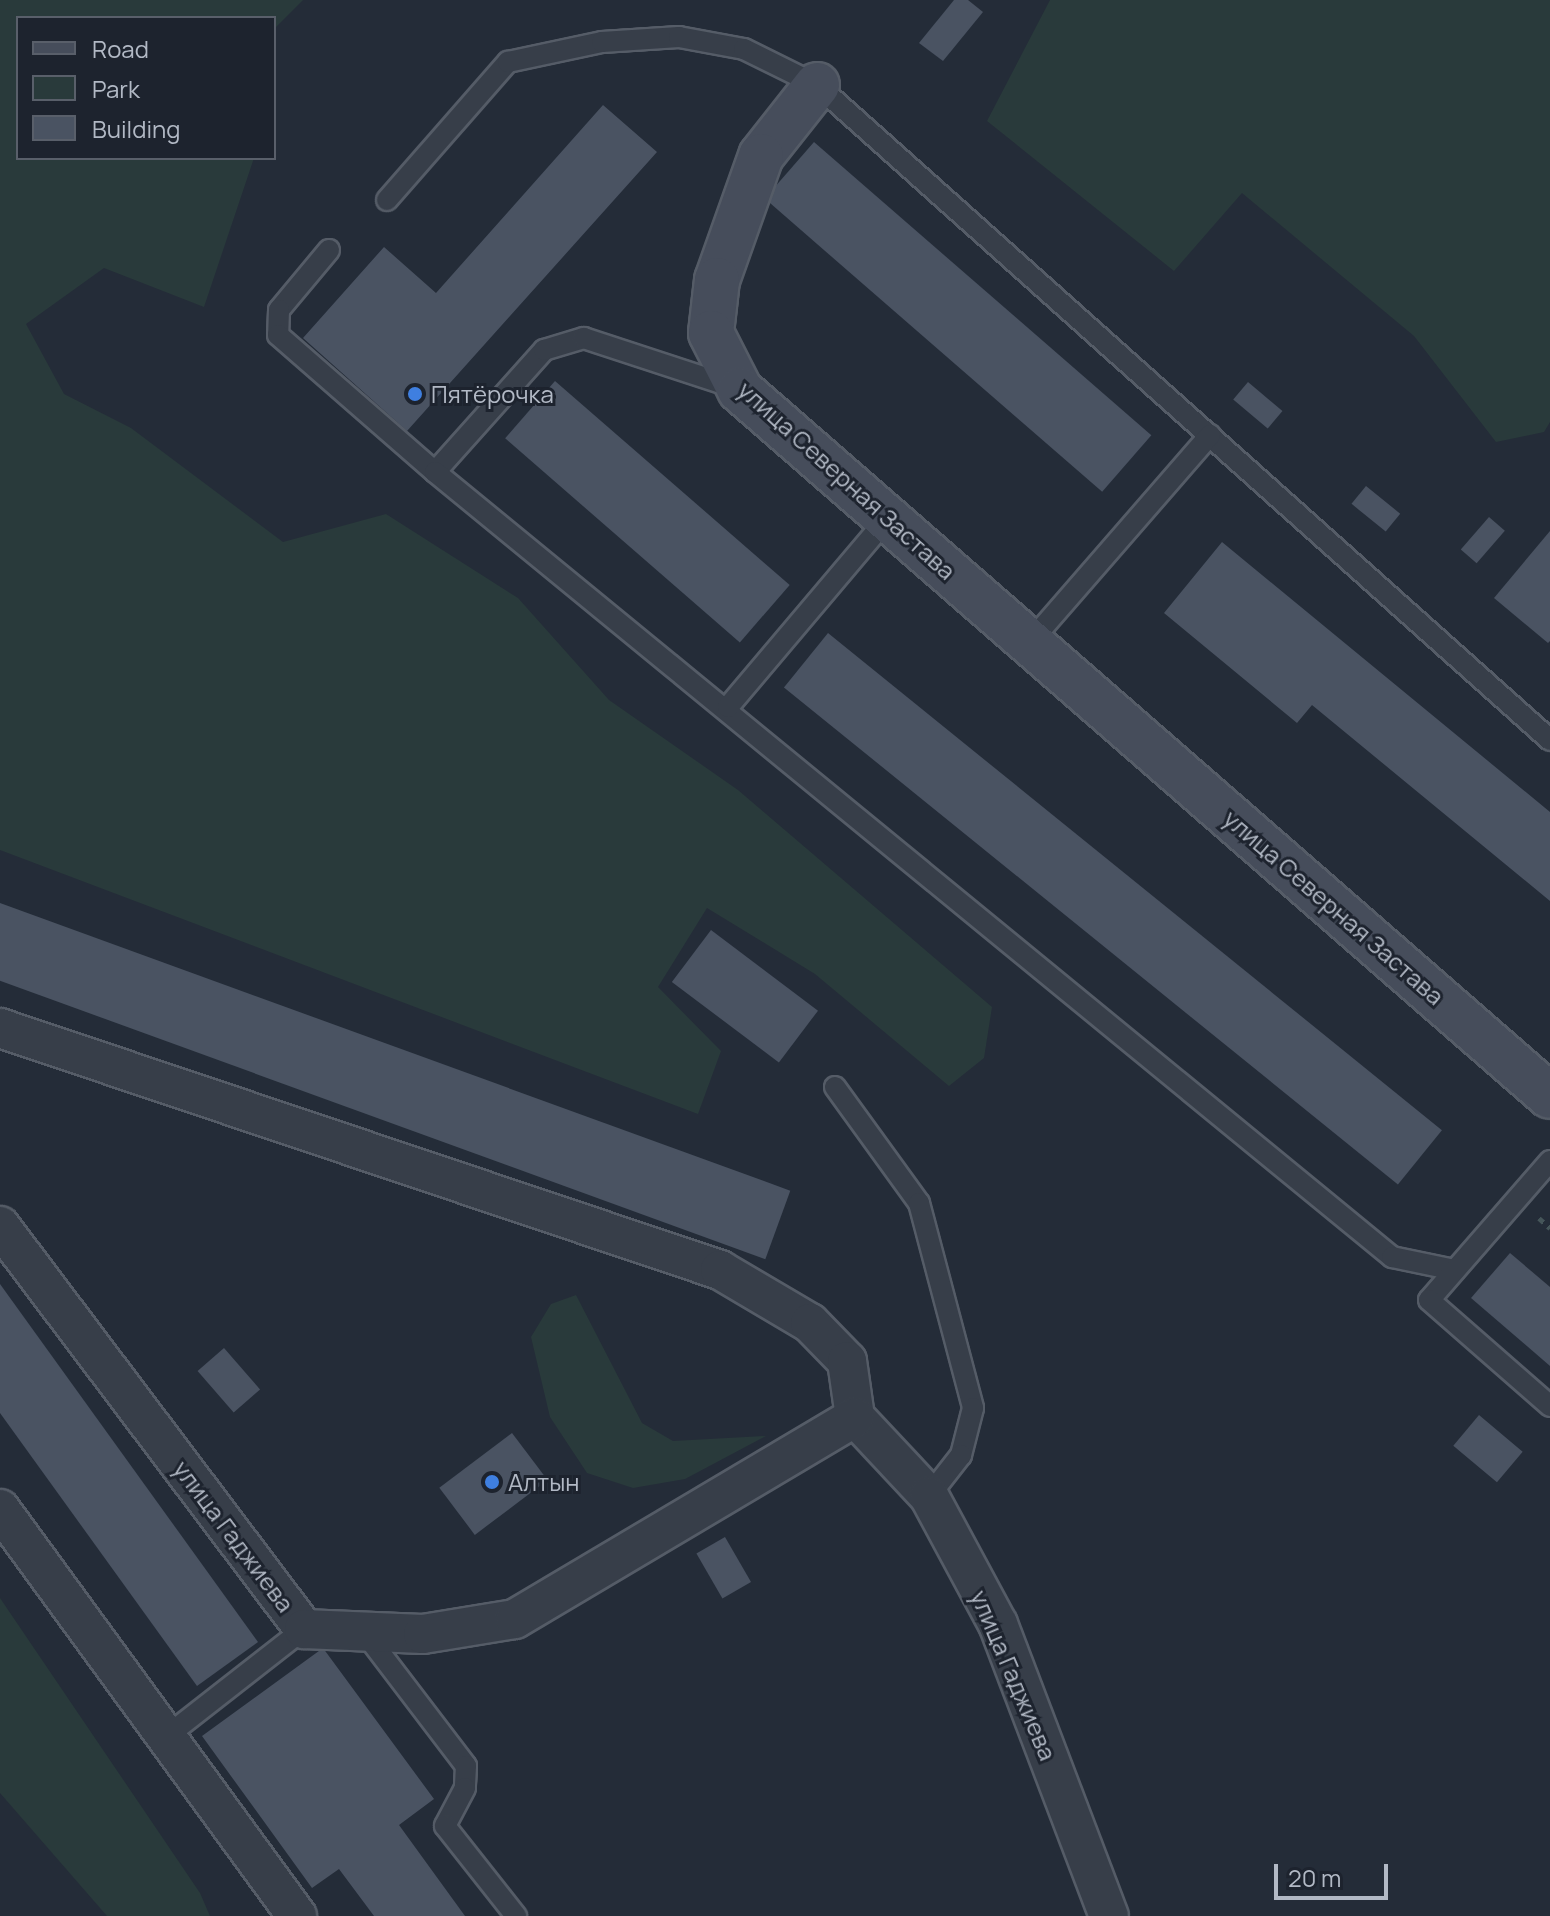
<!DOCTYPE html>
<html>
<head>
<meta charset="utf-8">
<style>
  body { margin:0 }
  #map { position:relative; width:1550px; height:1916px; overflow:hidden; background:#242c38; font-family:Manrope,sans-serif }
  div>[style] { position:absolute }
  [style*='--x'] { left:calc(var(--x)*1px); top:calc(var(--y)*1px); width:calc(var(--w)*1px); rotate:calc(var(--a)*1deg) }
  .green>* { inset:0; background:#293a3b }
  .building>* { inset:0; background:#4a5362; transform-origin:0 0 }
  .path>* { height:5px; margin-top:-2.5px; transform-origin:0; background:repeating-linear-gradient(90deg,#455559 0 6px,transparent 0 12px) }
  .roads { filter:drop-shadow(2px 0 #555c67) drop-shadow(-2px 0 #555c67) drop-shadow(0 2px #555c67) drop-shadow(0 -2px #555c67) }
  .lane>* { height:20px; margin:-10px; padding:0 10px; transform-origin:10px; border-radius:10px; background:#373e49 }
  .street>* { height:38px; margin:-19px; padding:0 19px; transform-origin:19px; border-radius:19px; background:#373e49 }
  .secondary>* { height:44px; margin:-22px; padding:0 22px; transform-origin:22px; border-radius:22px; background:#464d5b }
  .dots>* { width:22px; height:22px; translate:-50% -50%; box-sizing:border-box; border:4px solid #1d232e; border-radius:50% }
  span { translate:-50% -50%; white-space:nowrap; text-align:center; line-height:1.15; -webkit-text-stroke:6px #1d232e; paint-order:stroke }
  .poi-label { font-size:24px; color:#b2b9c5 }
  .left { translate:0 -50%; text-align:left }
  .street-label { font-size:24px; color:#b2b9c5 }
  .legend { position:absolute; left:16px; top:16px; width:260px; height:144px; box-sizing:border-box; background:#1d232e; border:2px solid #595f6a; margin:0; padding:10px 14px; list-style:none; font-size:24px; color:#b2b9c5 }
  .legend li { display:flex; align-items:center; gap:16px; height:40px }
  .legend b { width:40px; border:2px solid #595f6a }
  .scale { position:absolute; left:1274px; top:1864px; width:114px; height:36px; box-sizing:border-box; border:4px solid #b2b9c5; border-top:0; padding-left:10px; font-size:24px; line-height:28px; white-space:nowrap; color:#b2b9c5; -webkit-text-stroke:6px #1d232e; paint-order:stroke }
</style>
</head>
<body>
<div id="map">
  <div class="green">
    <div style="clip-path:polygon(0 0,303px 0,274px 29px,274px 18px,18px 18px,18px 158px,254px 158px,204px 307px,104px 268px,26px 324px,64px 394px,131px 428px,283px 542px,386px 514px,518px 598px,609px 700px,738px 790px,992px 1007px,984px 1058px,949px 1086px,815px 974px,707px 908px,658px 987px,721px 1051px,698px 1114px,0 850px)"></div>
    <div style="clip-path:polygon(1050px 0,1550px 0,1550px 422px,1544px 432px,1496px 442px,1414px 336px,1242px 193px,1174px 271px,987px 121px)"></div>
    <div style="clip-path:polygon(576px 1295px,642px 1423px,673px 1441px,766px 1436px,685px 1479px,633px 1488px,587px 1473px,550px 1417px,531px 1337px,551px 1304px)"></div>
    <div style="clip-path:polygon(0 1598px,200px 1893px,210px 1916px,107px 1916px,0 1793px)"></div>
  </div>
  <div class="building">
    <div style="clip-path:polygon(954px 0,968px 0,983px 12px,943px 61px,919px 43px)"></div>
    <div style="clip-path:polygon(603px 105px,657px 152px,407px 431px,303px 338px,384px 247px,436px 293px)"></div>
    <div style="left:814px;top:142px;width:447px;height:75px;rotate:41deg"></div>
    <div style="left:555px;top:381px;width:311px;height:76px;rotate:41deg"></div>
    <div style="left:1248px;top:382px;width:45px;height:23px;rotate:40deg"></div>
    <div style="left:1366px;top:486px;width:44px;height:23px;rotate:39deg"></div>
    <div style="left:1489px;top:517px;width:21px;height:43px;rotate:41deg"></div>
    <div style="clip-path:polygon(1550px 531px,1550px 641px,1548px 643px,1494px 598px)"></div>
    <div style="clip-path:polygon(1222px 542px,1550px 812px,1550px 901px,1312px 705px,1297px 723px,1164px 613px)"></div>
    <div style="left:828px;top:633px;width:790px;height:70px;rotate:39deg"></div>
    <div style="left:0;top:903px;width:841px;height:73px;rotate:20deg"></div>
    <div style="left:711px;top:930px;width:134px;height:65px;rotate:37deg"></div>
    <div style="clip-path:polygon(1510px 1253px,1550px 1287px,1550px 1366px,1471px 1298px)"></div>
    <div style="clip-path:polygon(0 1284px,258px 1642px,197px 1686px,0 1413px)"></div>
    <div style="left:224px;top:1348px;width:55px;height:35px;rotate:49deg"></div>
    <div style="left:1479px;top:1415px;width:57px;height:40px;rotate:40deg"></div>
    <div style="left:512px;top:1433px;width:59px;height:91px;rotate:53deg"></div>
    <div style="left:725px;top:1537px;width:52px;height:33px;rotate:60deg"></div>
    <div style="clip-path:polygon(323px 1648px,434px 1799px,399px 1825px,465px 1916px,374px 1916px,339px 1869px,312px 1888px,202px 1736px)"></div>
  </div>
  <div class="path">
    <div style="--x:1539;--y:1218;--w:15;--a:42"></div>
  </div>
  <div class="roads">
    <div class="lane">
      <div style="--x:387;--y:200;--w:184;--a:-48.8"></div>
      <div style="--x:508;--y:62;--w:96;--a:-12"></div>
      <div style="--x:602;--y:42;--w:77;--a:-3.7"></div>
      <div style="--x:679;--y:37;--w:66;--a:10.5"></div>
      <div style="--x:744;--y:49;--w:81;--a:26.3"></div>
      <div style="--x:817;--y:85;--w:983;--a:41.78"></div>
      <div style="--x:329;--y:250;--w:78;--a:129.8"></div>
      <div style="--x:279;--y:310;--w:25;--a:92"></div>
      <div style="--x:278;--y:335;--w:208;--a:41.1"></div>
      <div style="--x:435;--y:472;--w:164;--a:-48.2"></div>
      <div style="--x:544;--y:350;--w:42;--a:-16.7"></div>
      <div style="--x:584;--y:338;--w:160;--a:18.2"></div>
      <div style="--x:435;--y:472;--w:1238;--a:39.36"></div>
      <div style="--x:1392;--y:1257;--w:64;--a:11.7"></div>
      <div style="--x:1031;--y:641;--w:273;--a:-49"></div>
      <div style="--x:728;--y:707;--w:246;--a:-49.8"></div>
      <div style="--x:835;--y:1087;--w:143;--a:54.1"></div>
      <div style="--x:919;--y:1203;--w:212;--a:75.2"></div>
      <div style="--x:973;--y:1408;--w:49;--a:104.3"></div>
      <div style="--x:961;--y:1455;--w:52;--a:128"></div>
      <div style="--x:1550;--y:1161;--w:184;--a:131"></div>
      <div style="--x:1429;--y:1300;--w:161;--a:41.2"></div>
      <div style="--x:364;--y:1632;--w:168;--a:52.7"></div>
      <div style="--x:466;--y:1766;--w:22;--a:93"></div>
      <div style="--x:465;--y:1788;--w:43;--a:117.8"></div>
      <div style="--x:445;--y:1826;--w:115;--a:51.7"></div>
      <div style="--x:167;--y:1736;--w:174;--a:-38"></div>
    </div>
    <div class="street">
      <div style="--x:0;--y:1028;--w:760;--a:18.58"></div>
      <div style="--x:720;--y:1270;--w:104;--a:30.5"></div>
      <div style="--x:810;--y:1323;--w:53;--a:45.8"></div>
      <div style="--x:847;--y:1361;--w:57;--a:81.9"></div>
      <div style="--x:855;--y:1417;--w:108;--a:46.9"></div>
      <div style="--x:929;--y:1496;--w:145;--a:61.7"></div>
      <div style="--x:998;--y:1624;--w:312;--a:69.2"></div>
      <div style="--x:0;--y:1226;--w:505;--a:52.97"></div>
      <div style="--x:304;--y:1629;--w:119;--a:2.4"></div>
      <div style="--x:423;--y:1634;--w:93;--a:-9.3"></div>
      <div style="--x:515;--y:1619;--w:395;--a:-30.7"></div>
      <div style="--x:0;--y:1509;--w:504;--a:53.88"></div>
    </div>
    <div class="secondary">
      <div style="--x:817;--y:85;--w:90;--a:128.3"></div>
      <div style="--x:761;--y:156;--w:132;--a:109.5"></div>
      <div style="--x:717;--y:280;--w:53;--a:96.5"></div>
      <div style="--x:711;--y:333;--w:64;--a:63"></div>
      <div style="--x:740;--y:390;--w:1074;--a:41.08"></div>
    </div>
  </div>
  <div class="dots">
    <div style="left:415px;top:394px;background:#3f7fe0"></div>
    <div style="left:492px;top:1482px;background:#3f7fe0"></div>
  </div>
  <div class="poi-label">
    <span class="left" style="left:431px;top:394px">Пятёрочка</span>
    <span class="left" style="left:508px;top:1482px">Алтын</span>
  </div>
  <div class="street-label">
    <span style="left:847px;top:480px;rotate:42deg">улица Северная Застава</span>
    <span style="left:1334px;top:907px;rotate:41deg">улица Северная Застава</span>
    <span style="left:234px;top:1536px;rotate:53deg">улица Гаджиева</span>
    <span style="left:1014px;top:1675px;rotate:67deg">улица Гаджиева</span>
  </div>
  <ul class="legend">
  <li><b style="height:10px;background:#464d5b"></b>Road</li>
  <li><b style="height:22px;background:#293a3b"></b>Park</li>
  <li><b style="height:22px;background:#4a5362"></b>Building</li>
  </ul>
  <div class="scale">20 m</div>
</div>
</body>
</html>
